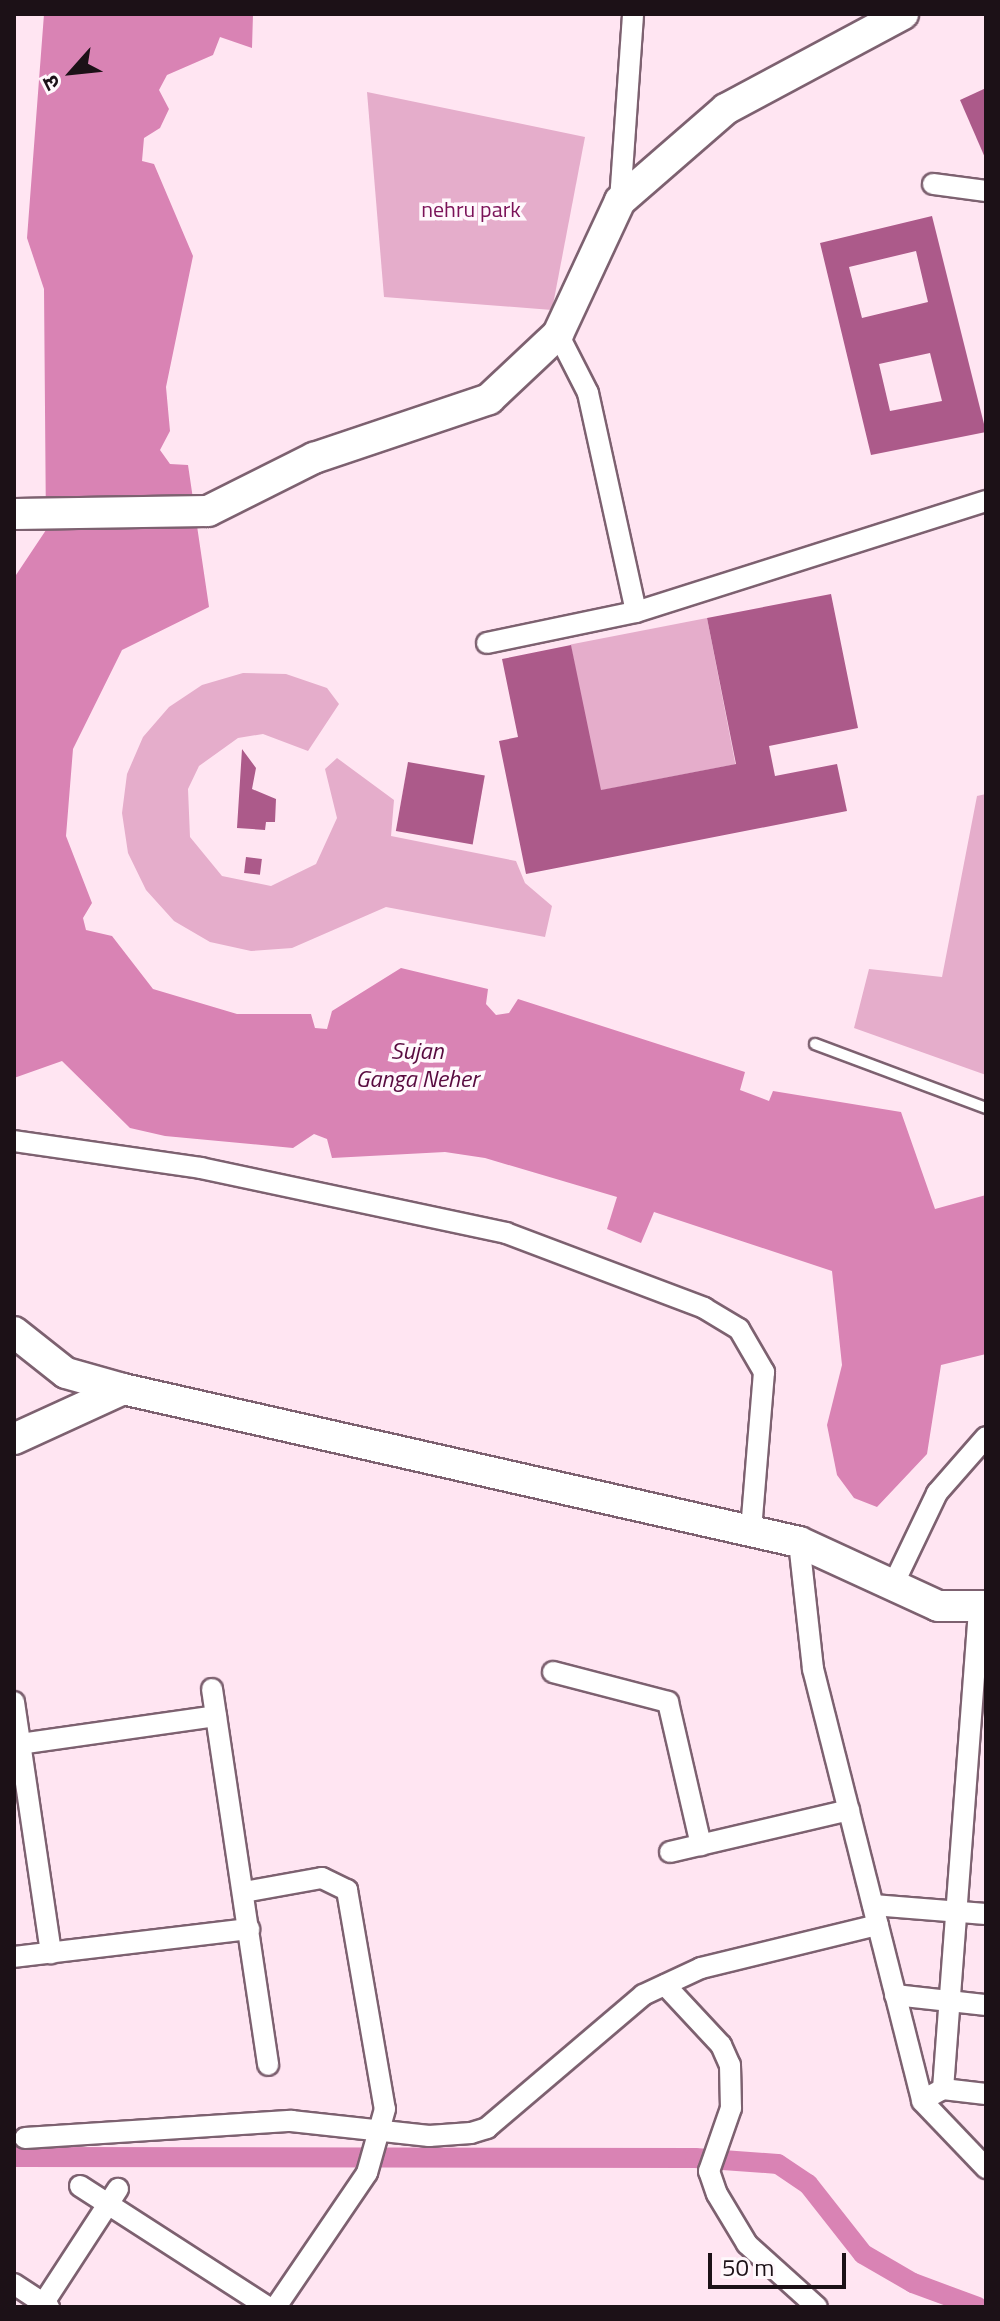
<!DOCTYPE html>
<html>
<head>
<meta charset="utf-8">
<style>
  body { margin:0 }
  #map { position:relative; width:1000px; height:2321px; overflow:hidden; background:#ffe5f2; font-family:"Titillium Web","Noto Sans Devanagari",sans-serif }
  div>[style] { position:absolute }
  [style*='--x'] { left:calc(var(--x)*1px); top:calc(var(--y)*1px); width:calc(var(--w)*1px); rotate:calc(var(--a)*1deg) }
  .green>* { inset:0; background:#e5adcb; transform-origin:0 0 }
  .water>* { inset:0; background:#d983b4 }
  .canal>* { height:20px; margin:-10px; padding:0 10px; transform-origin:10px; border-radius:10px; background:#d983b4 }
  .building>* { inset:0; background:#ac5a8a; transform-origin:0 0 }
  .roads { filter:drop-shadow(2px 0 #7d6170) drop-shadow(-2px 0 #7d6170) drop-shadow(0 2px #7d6170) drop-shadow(0 -2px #7d6170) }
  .lane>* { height:10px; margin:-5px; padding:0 5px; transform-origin:5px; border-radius:5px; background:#fff }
  .street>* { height:20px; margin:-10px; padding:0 10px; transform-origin:10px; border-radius:10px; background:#fff }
  .secondary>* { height:30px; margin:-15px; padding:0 15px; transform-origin:15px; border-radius:15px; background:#fff }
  span { translate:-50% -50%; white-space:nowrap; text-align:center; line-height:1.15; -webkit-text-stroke:7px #fff8fc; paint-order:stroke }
  .park-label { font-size:22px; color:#7a1258 }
  .water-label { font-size:24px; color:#580a3f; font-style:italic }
  .frame { position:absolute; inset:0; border:16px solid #1c1117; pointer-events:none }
  .north { position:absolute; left:32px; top:32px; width:80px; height:80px; -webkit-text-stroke:6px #fff8fc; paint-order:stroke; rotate:243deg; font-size:22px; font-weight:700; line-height:32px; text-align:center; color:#1c1117 }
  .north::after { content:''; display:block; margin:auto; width:28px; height:36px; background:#1c1117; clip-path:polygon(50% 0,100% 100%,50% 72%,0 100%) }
  .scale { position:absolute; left:708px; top:2253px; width:138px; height:36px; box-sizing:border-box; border:4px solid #1c1117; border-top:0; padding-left:10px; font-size:24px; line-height:28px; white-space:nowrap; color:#1c1117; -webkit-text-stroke:6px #fff8fc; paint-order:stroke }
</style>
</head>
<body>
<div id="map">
  <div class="green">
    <div style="clip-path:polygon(367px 92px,585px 137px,552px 310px,384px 297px)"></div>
    <div style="left:707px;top:618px;width:149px;height:139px;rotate:79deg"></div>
    <div style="clip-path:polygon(243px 673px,286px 674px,327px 688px,339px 704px,308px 751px,263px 734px,238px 738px,199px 766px,188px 789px,190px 837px,222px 876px,271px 886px,316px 864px,337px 818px,325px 769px,337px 758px,394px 800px,391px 836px,516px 861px,525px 883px,552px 906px,545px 937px,386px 907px,292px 948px,251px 951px,210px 942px,174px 921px,146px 890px,128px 853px,122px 813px,127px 774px,143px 737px,169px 707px,202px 685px)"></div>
    <div style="clip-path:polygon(986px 794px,986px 1075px,854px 1028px,869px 969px,942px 977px,977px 796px)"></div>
  </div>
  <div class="water">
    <div style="clip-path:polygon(44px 14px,253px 14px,252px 48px,220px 37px,213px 55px,167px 75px,159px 90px,169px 109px,160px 128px,144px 138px,142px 161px,154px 164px,193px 256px,166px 387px,170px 431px,160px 450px,170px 464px,188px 465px,209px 607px,122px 650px,73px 749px,66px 836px,92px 903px,83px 918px,86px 930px,112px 936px,153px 989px,237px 1014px,311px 1014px,315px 1028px,327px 1029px,332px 1011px,401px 968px,488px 989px,486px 1004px,496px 1015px,509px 1013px,518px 999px,745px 1072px,740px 1090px,769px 1101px,773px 1091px,901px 1112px,935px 1209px,986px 1195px,986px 1354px,941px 1365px,927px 1454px,877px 1507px,854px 1498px,837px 1475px,827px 1425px,842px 1365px,832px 1271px,654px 1212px,641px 1243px,607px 1229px,617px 1197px,485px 1158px,445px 1152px,332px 1158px,327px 1139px,314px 1134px,293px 1148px,165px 1136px,130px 1128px,62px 1061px,14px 1078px,14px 578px,46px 530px,44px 289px,27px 238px)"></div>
  </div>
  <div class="canal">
    <div style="--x:14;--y:2157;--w:681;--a:0.08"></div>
    <div style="--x:695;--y:2158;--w:83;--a:4.1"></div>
    <div style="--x:778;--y:2164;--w:36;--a:34"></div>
    <div style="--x:808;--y:2184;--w:89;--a:51.8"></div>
    <div style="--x:863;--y:2254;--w:58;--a:30.1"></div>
    <div style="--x:913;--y:2283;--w:69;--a:20.3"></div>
  </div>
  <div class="building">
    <div style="clip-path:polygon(986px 88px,986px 160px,960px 100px)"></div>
    <div style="clip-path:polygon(evenodd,932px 216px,986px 432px,871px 455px,820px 243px,932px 216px,916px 251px,928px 302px,862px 318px,849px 267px,916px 251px,932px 216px,930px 353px,942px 401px,890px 411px,879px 364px,930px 353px)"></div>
    <div style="clip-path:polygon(831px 594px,858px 728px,769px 746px,775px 776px,837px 764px,847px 811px,526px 874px,499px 741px,518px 737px,502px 659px,571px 645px,601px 790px,736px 764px,707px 618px)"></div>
    <div style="clip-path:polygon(242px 749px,256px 768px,252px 789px,276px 799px,275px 822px,266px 822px,265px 830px,237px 828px)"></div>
    <div style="left:408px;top:762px;width:78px;height:70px;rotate:10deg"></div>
    <div style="left:246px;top:857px;width:16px;height:16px;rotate:7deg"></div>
  </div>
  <div class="roads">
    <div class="lane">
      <div style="--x:815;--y:1044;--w:183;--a:20.5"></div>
    </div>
    <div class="street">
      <div style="--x:933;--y:184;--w:53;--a:7.5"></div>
      <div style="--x:620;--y:201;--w:187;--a:-86"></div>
      <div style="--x:558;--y:334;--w:66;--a:63"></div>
      <div style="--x:588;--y:393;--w:224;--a:77.6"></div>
      <div style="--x:487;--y:643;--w:152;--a:-11.8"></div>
      <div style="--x:636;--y:612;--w:367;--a:-17.6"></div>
      <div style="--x:14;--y:1141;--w:189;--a:8.2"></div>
      <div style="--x:201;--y:1168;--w:312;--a:12"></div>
      <div style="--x:506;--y:1233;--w:212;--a:20.7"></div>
      <div style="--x:704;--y:1308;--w:41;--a:31"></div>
      <div style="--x:739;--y:1329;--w:50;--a:59.8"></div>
      <div style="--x:764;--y:1372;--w:160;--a:94.7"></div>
      <div style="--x:799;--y:1542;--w:128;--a:83.7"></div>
      <div style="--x:813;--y:1669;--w:446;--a:75.8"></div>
      <div style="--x:922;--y:2101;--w:93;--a:46.3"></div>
      <div style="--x:893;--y:1585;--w:102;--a:-64.4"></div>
      <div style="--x:937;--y:1493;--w:74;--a:-48.8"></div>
      <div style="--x:553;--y:1672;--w:119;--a:14.6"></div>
      <div style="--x:668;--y:1702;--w:147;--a:77"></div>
      <div style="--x:212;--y:1689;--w:380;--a:81.5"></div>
      <div style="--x:14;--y:1702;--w:254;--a:81.6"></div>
      <div style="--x:20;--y:1744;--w:198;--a:-8.1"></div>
      <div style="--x:670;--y:1852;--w:184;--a:-13.2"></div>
      <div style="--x:244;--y:1892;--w:79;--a:-10.2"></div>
      <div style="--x:322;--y:1878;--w:28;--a:26"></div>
      <div style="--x:347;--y:1890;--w:222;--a:80.2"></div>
      <div style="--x:385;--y:2109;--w:66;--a:105.7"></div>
      <div style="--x:367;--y:2173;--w:162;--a:124.2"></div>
      <div style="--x:873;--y:1905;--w:113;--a:4.6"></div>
      <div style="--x:14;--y:1957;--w:237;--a:-6.8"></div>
      <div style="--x:665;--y:1985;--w:82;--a:47"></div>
      <div style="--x:721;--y:2045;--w:22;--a:66"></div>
      <div style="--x:730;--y:2065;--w:43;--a:88.7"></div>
      <div style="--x:731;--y:2108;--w:67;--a:109.2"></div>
      <div style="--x:709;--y:2171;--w:24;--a:71"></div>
      <div style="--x:717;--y:2194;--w:58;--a:59"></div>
      <div style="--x:747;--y:2244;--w:94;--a:42"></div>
      <div style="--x:895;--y:1995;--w:92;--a:6.3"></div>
      <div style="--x:943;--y:2089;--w:483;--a:-85.7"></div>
      <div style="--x:932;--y:2095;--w:13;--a:-29"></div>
      <div style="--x:943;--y:2089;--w:43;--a:6.6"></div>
      <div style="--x:25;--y:2138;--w:267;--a:-3.7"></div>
      <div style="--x:291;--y:2121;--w:139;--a:6.2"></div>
      <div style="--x:429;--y:2136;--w:42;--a:-4.1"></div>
      <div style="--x:471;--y:2133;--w:17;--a:-17"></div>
      <div style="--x:487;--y:2128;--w:205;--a:-40.4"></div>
      <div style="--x:643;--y:1995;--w:64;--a:-25"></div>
      <div style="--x:701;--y:1968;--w:182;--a:-13.7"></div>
      <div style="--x:80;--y:2186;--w:224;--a:32.8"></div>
      <div style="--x:14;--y:2284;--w:42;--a:33.3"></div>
      <div style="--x:41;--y:2307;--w:141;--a:-56.9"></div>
    </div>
    <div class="secondary">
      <div style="--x:14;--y:514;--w:194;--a:-0.9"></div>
      <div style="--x:208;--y:511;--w:119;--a:-26.6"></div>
      <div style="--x:314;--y:458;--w:185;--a:-18.6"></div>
      <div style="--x:489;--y:399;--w:95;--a:-43.3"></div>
      <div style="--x:558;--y:334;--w:147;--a:-65"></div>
      <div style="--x:620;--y:201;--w:140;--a:-41"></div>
      <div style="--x:726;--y:109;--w:201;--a:-28.2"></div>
      <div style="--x:14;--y:1332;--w:66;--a:38.3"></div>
      <div style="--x:66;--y:1373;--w:59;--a:15.7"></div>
      <div style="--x:14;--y:1439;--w:120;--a:-24.6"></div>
      <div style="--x:123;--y:1389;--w:693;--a:12.75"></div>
      <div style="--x:799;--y:1542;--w:153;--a:24.7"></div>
      <div style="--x:938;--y:1606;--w:48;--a:0"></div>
    </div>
  </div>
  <div class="park-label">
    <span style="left:471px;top:210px">nehru park</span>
  </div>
  <div class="water-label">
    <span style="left:417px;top:1065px">Sujan<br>Ganga Neher</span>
  </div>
  <div class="frame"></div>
  <div class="north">उ</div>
  <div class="scale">50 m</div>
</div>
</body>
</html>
